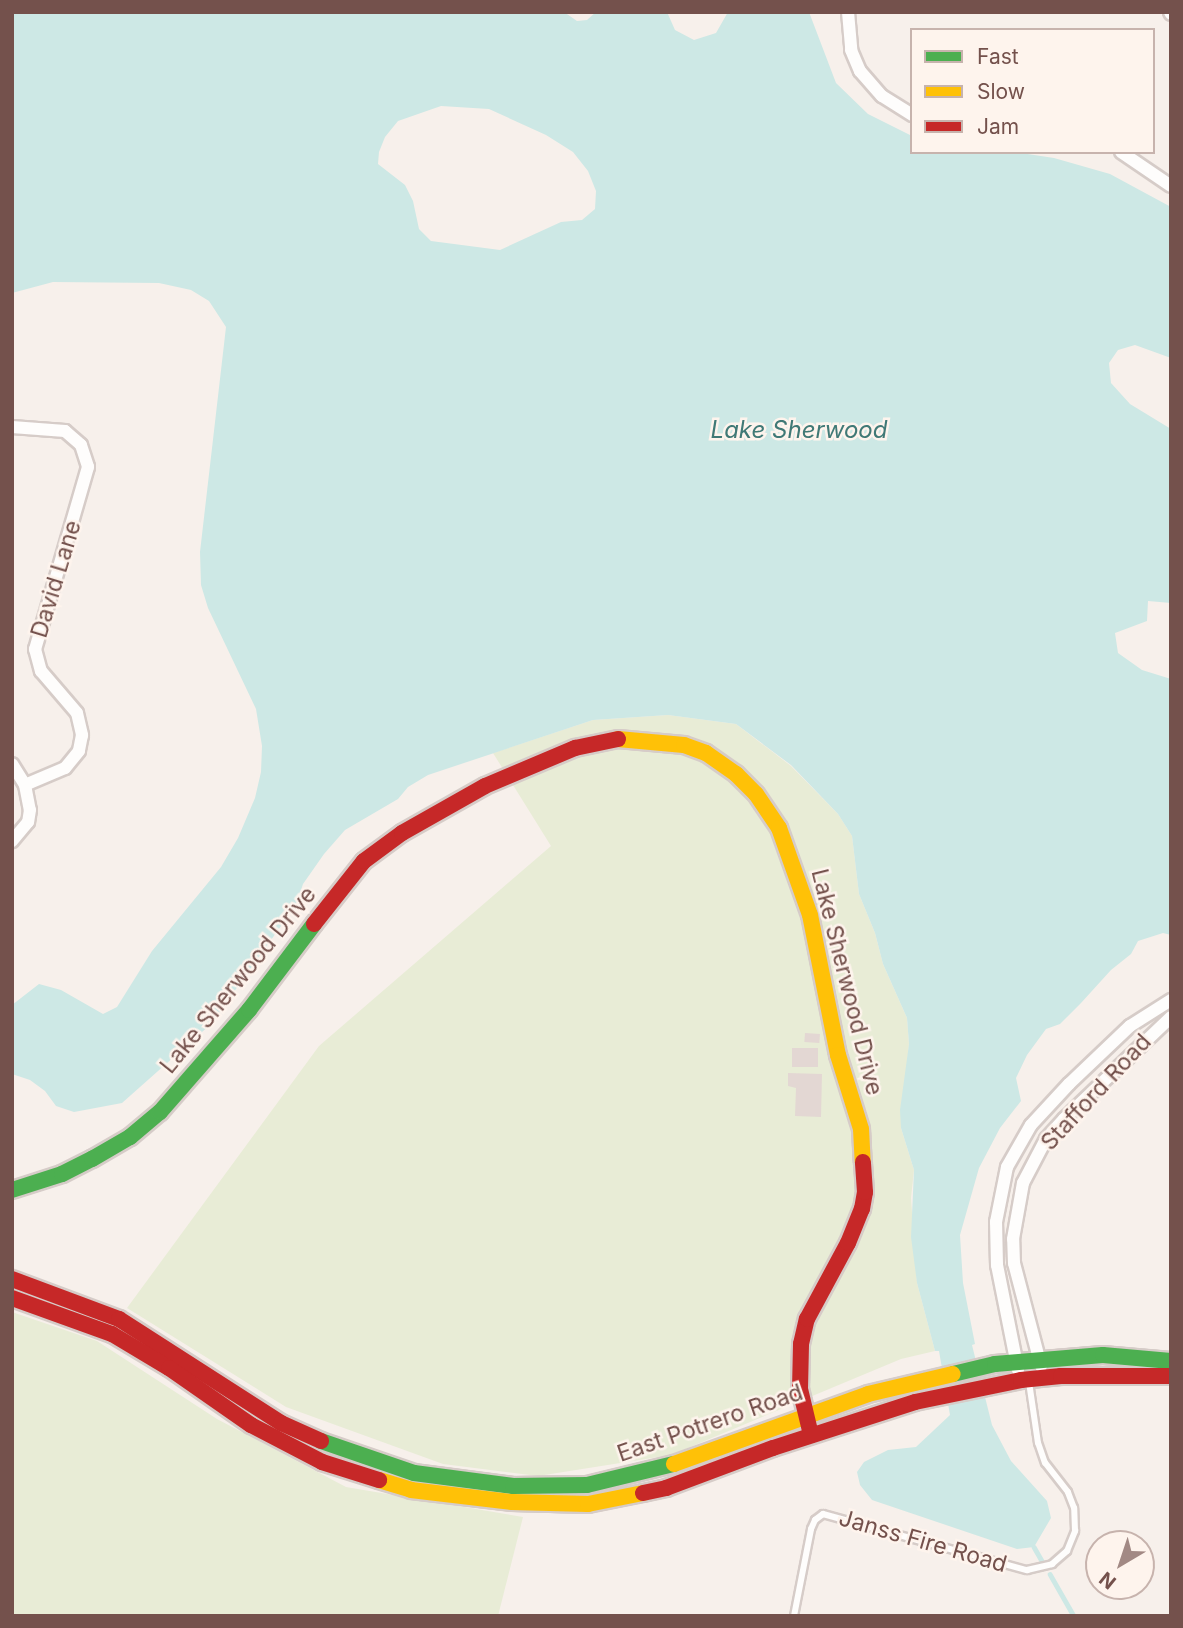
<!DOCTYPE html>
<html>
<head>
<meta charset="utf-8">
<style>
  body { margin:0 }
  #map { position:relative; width:1183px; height:1628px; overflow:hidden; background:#f7f0eb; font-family:Inter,sans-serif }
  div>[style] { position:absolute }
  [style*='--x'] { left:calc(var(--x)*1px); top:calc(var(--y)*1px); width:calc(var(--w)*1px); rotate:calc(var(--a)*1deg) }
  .green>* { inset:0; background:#e8ecd6 }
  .water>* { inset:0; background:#cde8e5 }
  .stream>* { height:4.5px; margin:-2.25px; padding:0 2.25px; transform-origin:2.25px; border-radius:2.25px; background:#cde8e5 }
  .building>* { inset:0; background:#e3d7d3; transform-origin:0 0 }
  .roads { filter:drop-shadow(2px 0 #d6ccc8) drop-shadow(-2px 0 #d6ccc8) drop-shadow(0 2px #d6ccc8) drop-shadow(0 -2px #d6ccc8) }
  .lane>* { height:6px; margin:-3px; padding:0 3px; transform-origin:3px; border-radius:3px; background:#fefdfc }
  .street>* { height:12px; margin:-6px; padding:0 6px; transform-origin:6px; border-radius:6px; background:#fefdfc }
  .fast>* { height:16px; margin:-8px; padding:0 8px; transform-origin:8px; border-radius:8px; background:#4caf50 }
  .slow>* { height:16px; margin:-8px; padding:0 8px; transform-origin:8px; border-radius:8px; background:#ffc107 }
  .jam>* { height:16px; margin:-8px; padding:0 8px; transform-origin:8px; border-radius:8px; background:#c62828 }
  span { translate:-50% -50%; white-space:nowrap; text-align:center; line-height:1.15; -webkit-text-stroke:5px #fef4ed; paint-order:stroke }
  .street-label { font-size:23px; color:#74514c }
  .water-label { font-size:24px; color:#407976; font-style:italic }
  .frame { position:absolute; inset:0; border:14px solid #74514c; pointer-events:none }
  .legend { position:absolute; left:910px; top:28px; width:245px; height:126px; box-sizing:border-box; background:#fef4ed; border:2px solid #c7b3ad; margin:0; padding:9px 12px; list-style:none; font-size:21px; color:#74514c }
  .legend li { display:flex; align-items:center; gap:14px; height:35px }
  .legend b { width:35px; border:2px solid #c7b3ad }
  .north { position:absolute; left:1085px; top:1530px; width:70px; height:70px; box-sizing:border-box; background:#fef4ed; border:2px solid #c7b3ad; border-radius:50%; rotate:219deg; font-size:19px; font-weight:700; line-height:28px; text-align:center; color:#74514c }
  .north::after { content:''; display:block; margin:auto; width:24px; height:32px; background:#a28984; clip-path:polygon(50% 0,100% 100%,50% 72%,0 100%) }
</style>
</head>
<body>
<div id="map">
  <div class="green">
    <div style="clip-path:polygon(668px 715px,736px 724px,791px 766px,838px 814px,852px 836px,859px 894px,875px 933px,883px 964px,907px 1018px,909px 1044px,901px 1128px,914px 1170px,911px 1198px,917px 1283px,935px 1351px,901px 1359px,671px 1455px,538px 1476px,443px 1464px,286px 1407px,127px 1308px,319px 1046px,551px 846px,493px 753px,593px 720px)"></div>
    <div style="clip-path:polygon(12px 1312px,97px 1341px,217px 1419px,346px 1487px,523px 1517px,498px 1616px,12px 1616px)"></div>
  </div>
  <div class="water">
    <div style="clip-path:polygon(evenodd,12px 12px,564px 12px,577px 21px,587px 20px,596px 12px,667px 12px,675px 30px,694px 40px,716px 33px,728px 12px,809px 12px,836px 83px,868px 114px,912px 136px,912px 152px,1014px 152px,1054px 158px,1110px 174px,1171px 207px,1171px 358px,1135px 345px,1118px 350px,1109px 363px,1111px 383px,1130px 404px,1171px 429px,1171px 603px,1148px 601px,1147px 621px,1115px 633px,1118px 653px,1142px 670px,1171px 679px,1171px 935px,1163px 933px,1138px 941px,1131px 954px,1111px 970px,1081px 1003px,1060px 1024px,1046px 1029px,1027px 1055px,1016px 1078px,1021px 1101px,1000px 1128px,979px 1168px,960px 1235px,963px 1283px,975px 1344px,972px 1345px,992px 1425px,1011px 1461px,1047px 1501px,1051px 1518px,1034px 1547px,1017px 1549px,872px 1500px,860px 1485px,857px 1472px,864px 1462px,888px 1450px,916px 1447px,950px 1415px,939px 1351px,935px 1351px,917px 1283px,911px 1237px,914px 1170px,901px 1128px,900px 1110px,909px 1044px,907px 1018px,883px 964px,875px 933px,859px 894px,852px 836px,838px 814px,791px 765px,736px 724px,668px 715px,593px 720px,428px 775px,408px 787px,398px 799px,345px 830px,324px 854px,303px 884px,296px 905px,211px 1024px,122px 1103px,74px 1112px,56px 1106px,45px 1091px,30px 1080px,12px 1074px,12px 1005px,39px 984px,61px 990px,103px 1014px,117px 1007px,152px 951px,221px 867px,238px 838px,255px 798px,261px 772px,262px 746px,256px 709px,208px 608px,201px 585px,200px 552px,226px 327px,209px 301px,191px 290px,159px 283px,53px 282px,12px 293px,12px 12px,441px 106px,489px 109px,546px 135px,573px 152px,588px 171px,596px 191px,595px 209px,582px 220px,561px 222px,500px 250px,431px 241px,419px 229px,413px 201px,405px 185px,378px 164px,379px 152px,385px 137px,398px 121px,441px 106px)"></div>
  </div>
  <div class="stream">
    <div style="--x:1034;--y:1547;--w:16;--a:60"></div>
    <div style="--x:1050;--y:1574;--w:48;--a:60.3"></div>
  </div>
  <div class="building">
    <div style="left:805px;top:1033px;width:15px;height:9px;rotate:4deg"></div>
    <div style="left:792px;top:1048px;width:26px;height:19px"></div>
    <div style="clip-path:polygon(788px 1073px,822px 1074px,821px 1117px,795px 1116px,796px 1088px,788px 1086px)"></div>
  </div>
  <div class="roads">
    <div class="lane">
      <div style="--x:794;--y:1616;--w:89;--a:-78.9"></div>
      <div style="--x:811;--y:1529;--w:10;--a:-66"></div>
      <div style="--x:815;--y:1520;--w:10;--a:-37"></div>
      <div style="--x:823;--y:1514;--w:212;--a:15.4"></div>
      <div style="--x:1027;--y:1570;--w:26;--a:-13"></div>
      <div style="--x:1052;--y:1564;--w:20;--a:-41"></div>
      <div style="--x:1067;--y:1551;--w:22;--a:-68"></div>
      <div style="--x:1075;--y:1531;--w:23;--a:-92"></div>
      <div style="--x:1074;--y:1508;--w:17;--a:-111"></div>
      <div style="--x:1068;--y:1492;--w:37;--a:-128"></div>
      <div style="--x:1045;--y:1463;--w:21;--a:-109"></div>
      <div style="--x:1038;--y:1443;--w:62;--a:-98.4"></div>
    </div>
    <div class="street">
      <div style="--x:848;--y:12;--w:38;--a:85"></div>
      <div style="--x:851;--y:50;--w:23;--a:67"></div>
      <div style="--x:860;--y:71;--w:33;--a:49"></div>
      <div style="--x:882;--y:96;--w:36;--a:32"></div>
      <div style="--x:1170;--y:12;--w:2;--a:63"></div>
      <div style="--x:1121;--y:152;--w:60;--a:34.2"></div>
      <div style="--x:12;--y:427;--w:53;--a:4.3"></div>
      <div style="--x:65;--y:431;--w:21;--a:41"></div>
      <div style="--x:81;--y:445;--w:23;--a:72"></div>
      <div style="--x:88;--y:467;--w:190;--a:106.2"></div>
      <div style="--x:35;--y:649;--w:23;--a:75"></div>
      <div style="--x:41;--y:671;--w:55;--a:49.4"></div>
      <div style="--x:77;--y:713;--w:23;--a:77"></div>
      <div style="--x:82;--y:735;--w:16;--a:101"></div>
      <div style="--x:79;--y:751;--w:22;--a:129"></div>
      <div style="--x:65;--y:768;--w:43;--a:157"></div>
      <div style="--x:12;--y:764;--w:25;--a:58"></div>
      <div style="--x:25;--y:785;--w:25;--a:79"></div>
      <div style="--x:30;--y:810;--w:12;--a:99"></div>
      <div style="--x:28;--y:822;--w:25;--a:130"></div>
      <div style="--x:1041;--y:1366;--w:106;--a:-104.7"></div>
      <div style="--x:1014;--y:1263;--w:24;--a:-92"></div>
      <div style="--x:1013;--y:1239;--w:57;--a:-79.9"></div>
      <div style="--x:1023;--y:1183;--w:50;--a:-62.4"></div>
      <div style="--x:1046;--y:1139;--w:27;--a:-48"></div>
      <div style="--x:1064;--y:1119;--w:148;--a:-43.6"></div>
      <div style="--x:1018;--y:1370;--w:107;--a:-101.3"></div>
      <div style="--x:997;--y:1265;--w:43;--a:-91.3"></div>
      <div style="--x:996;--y:1222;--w:56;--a:-78.7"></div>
      <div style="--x:1007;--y:1167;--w:48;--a:-60.3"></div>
      <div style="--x:1031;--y:1125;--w:56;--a:-47.2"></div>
      <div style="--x:1069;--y:1084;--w:84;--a:-43.6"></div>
      <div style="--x:1130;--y:1026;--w:49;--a:-32.4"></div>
    </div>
    <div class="fast">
      <div style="--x:12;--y:1190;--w:52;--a:-17.7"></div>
      <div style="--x:62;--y:1174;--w:34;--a:-27"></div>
      <div style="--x:92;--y:1159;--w:44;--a:-30.1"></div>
      <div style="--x:130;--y:1137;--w:39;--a:-40"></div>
      <div style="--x:160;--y:1112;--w:135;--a:-48.9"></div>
      <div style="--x:249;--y:1010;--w:108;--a:-52.9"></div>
      <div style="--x:953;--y:1374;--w:43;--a:-13.4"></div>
      <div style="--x:995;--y:1364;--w:108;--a:-4.8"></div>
      <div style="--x:1103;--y:1355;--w:68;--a:5"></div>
      <div style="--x:321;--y:1441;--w:98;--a:19"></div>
      <div style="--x:414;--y:1473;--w:100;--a:7.5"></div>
      <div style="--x:513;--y:1486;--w:74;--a:-0.8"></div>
      <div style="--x:587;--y:1485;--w:89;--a:-13.6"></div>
    </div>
    <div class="slow">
      <div style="--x:618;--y:739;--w:66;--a:5.2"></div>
      <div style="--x:684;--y:745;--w:23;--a:20"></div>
      <div style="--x:706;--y:753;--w:37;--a:35"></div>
      <div style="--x:736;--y:774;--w:28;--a:45"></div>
      <div style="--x:756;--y:794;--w:41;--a:55.9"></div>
      <div style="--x:779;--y:828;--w:92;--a:70.4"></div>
      <div style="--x:810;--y:915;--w:143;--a:78.7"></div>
      <div style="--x:838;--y:1055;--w:77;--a:72.7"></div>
      <div style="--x:861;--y:1129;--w:33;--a:87"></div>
      <div style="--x:674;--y:1464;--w:206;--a:-19.8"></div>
      <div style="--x:868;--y:1394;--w:87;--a:-13.2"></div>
      <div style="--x:379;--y:1480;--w:34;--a:17"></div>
      <div style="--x:411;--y:1490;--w:102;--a:6.8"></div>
      <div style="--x:512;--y:1502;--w:76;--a:1.5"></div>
      <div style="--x:588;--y:1504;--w:56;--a:-11.3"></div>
    </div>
    <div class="jam">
      <div style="--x:314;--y:924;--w:80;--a:-51.6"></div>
      <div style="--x:364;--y:861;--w:47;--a:-36.4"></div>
      <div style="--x:402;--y:833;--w:95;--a:-29.5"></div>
      <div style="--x:485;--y:786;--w:98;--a:-22.9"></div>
      <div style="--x:575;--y:748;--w:44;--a:-11.8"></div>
      <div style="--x:12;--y:1279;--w:114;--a:20.5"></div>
      <div style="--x:119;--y:1319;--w:193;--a:32.7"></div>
      <div style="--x:281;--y:1423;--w:44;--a:24.2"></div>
      <div style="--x:12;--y:1298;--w:106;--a:19.8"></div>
      <div style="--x:112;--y:1334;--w:66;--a:30.8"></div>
      <div style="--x:169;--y:1368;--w:100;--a:34.8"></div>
      <div style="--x:251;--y:1425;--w:80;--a:27.5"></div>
      <div style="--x:322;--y:1462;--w:60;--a:17.5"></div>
      <div style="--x:811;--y:1435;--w:47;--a:-103.4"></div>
      <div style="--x:800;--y:1389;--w:45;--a:-88.7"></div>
      <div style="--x:801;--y:1344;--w:26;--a:-77"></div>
      <div style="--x:807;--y:1319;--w:86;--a:-61.7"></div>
      <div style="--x:848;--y:1243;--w:37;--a:-68"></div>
      <div style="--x:862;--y:1209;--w:17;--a:-80"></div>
      <div style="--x:865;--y:1192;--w:30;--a:-94"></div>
      <div style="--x:643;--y:1493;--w:24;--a:-12"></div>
      <div style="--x:666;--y:1488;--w:114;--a:-20.5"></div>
      <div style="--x:773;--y:1448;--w:149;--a:-17.9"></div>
      <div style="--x:915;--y:1402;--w:108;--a:-11.7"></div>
      <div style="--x:1021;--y:1380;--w:40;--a:-5.7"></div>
      <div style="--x:1061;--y:1376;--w:110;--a:0"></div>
    </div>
  </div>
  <div class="street-label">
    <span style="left:56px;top:579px;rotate:-73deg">David Lane</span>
    <span style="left:238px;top:980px;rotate:-51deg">Lake Sherwood Drive</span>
    <span style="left:847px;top:982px;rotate:76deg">Lake Sherwood Drive</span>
    <span style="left:1096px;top:1092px;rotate:-47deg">Stafford Road</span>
    <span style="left:710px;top:1423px;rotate:-19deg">East Potrero Road</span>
    <span style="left:923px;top:1541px;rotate:16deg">Janss Fire Road</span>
  </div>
  <div class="water-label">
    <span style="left:799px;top:430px">Lake Sherwood</span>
  </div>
  <div class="frame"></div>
  <ul class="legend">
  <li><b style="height:9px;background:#4caf50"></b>Fast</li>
  <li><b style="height:9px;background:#ffc107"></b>Slow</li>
  <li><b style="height:9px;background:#c62828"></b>Jam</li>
  </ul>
  <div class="north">N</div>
</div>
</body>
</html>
